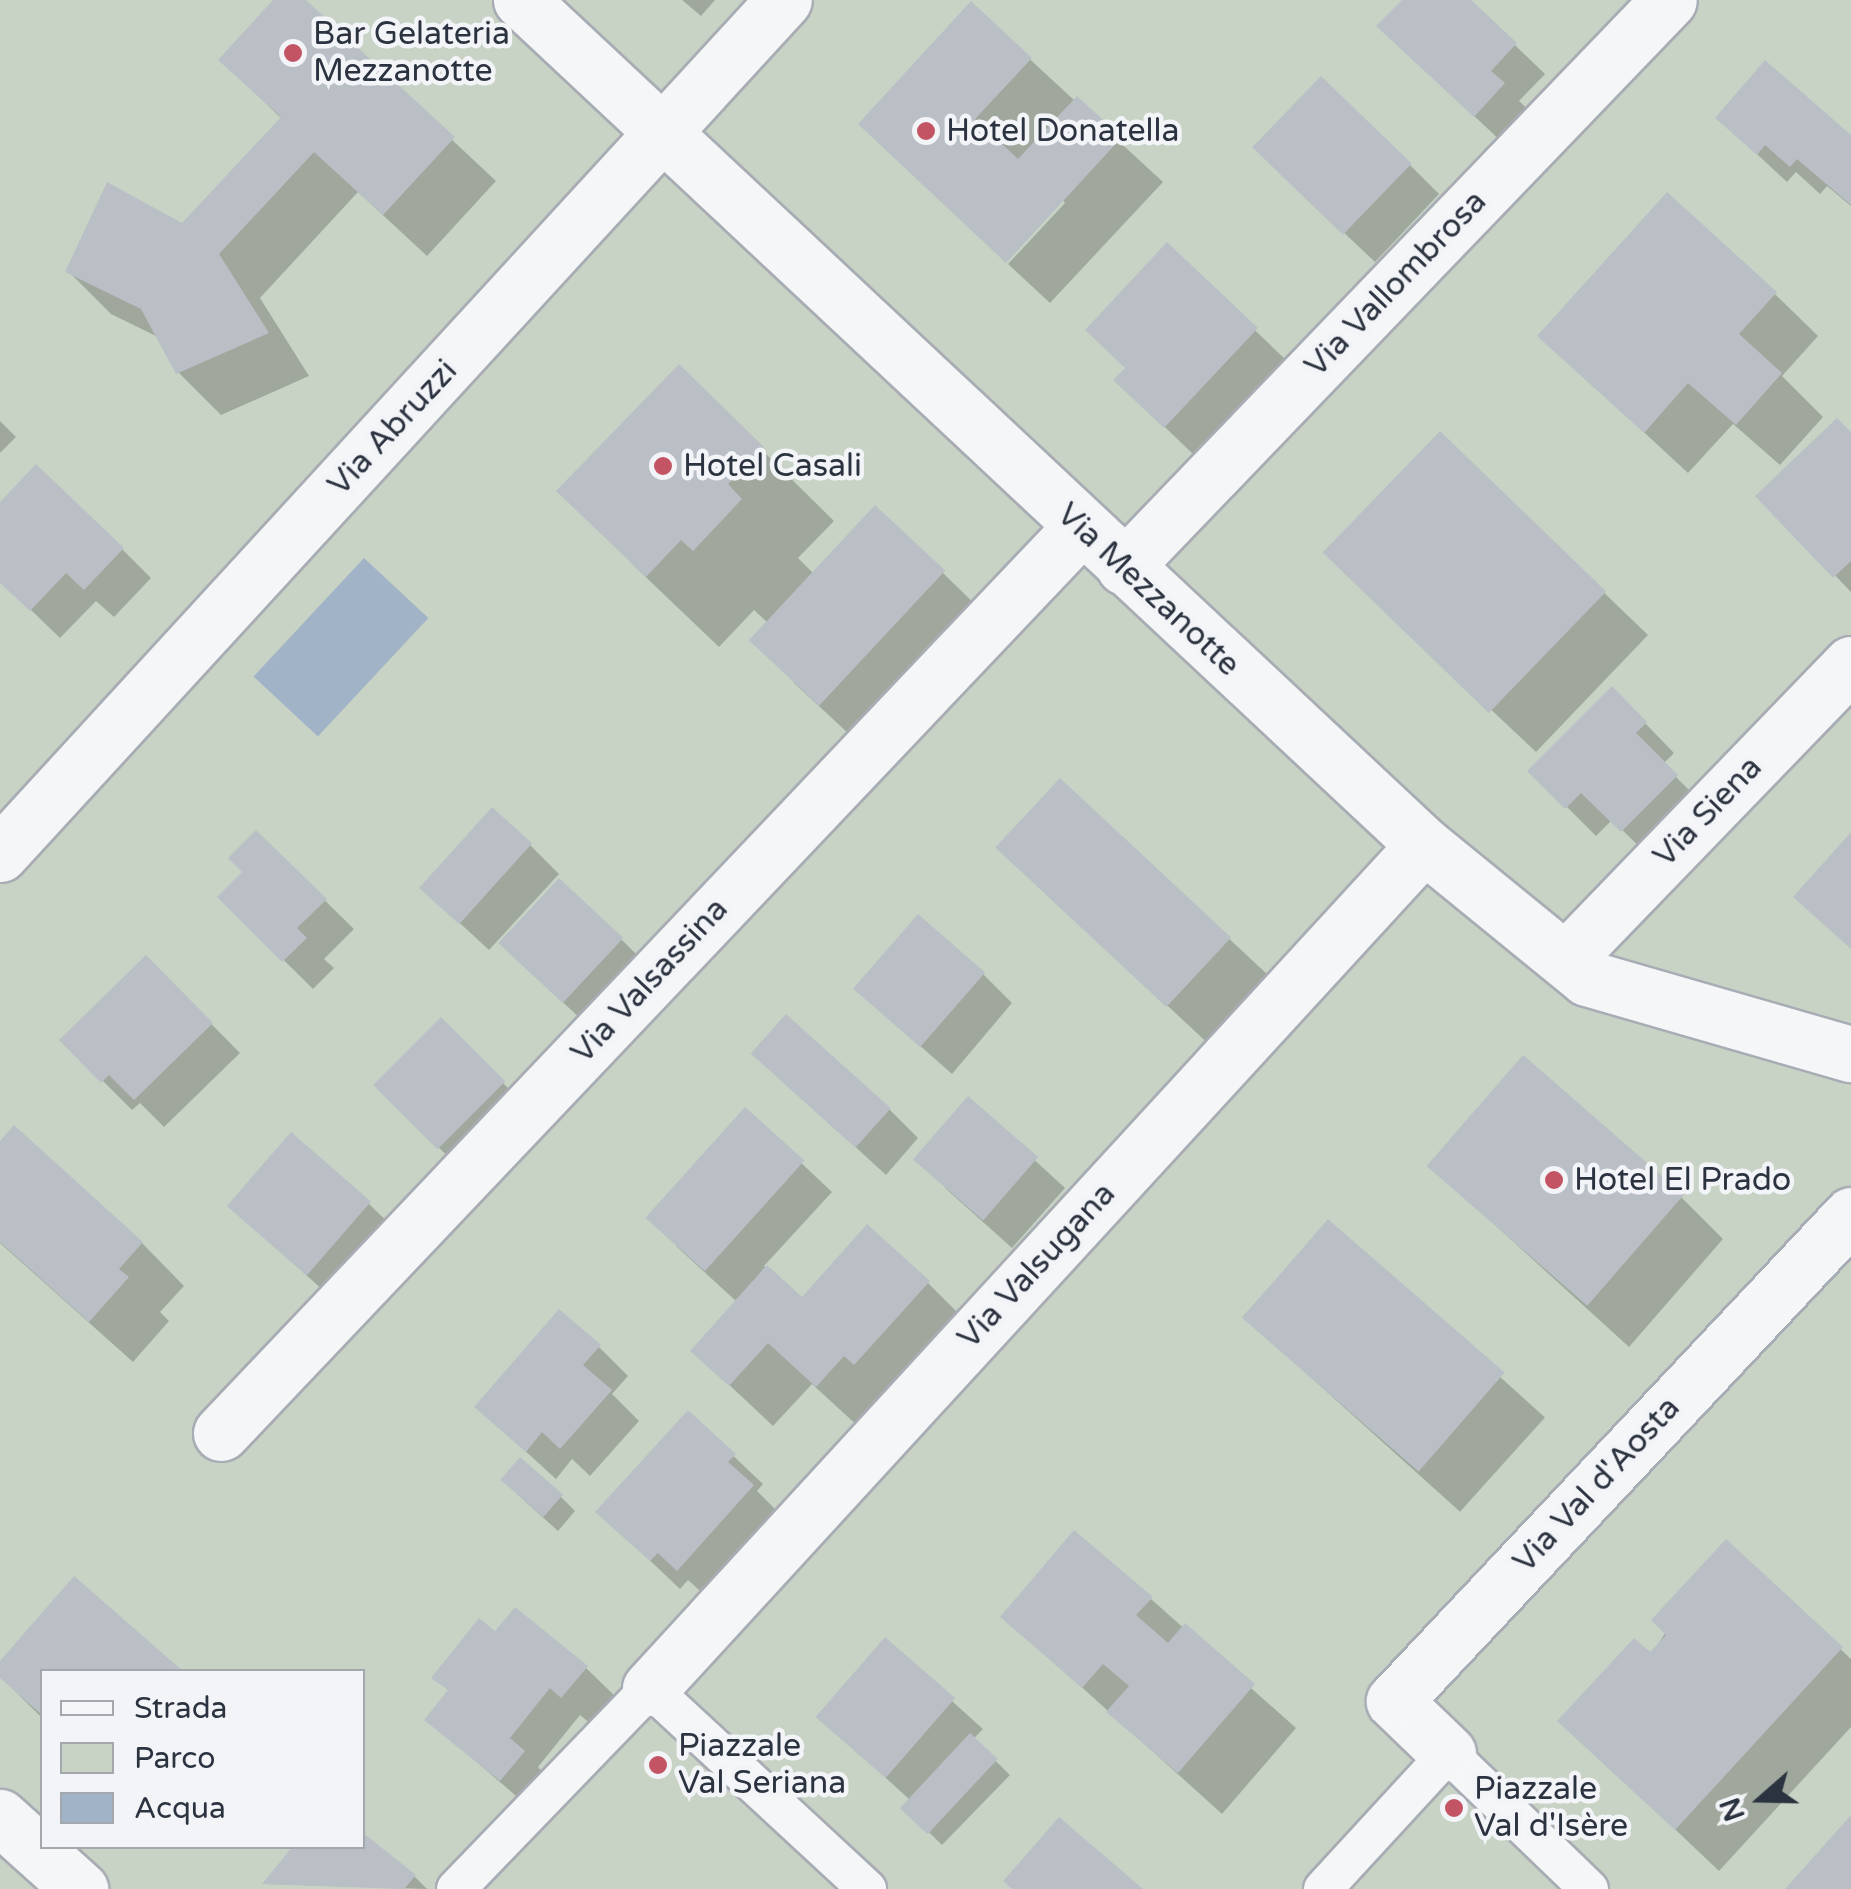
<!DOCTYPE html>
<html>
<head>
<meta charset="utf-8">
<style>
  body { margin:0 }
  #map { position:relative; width:1851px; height:1889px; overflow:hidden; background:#e3e5ea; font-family:"Varela Round",sans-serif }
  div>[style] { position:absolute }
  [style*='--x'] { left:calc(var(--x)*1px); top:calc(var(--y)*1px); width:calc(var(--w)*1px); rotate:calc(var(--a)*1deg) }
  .green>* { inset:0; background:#c8d3c5 }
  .water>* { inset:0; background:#a1b3c6; transform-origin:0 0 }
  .shadow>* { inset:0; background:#0003; transform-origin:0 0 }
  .building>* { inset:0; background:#babfc6; transform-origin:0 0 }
  .roads { filter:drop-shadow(2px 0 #a8acb4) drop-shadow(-2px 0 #a8acb4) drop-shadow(0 2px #a8acb4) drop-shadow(0 -2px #a8acb4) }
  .lane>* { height:38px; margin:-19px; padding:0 19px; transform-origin:19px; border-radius:19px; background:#f5f6f8 }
  .street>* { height:55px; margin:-27.5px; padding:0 27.5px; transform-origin:27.5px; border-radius:27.5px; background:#f5f6f8 }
  .dots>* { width:28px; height:28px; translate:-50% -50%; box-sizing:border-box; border:5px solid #f2f4f7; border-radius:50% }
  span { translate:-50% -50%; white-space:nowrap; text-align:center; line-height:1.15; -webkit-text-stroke:9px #f2f4f7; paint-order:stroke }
  .poi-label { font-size:32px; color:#2c3340 }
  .left { translate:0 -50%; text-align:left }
  .street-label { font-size:32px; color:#2c3340 }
  .legend { position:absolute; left:40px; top:1669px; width:325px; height:180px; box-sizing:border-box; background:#f2f4f7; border:2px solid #a3a7ae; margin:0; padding:12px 18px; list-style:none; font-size:30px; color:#2c3340 }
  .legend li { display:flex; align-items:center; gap:20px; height:50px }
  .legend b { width:50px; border:2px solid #a3a7ae }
  .north { position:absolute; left:1711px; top:1749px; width:100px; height:100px; -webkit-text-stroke:8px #f2f4f7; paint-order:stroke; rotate:250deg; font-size:28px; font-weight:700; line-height:40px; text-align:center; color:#2c3340 }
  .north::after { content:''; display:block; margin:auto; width:35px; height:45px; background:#2c3340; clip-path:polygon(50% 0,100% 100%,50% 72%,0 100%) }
</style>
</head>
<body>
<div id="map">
  <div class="green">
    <div style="clip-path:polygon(evenodd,0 0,1851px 0,1851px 1889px,0 1889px,0 0,42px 1672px,362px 1672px,362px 1846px,42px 1846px,42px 1672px)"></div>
  </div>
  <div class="water">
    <div style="left:364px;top:558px;width:88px;height:162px;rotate:43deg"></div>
  </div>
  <div class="shadow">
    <div style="clip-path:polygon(276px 0,303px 0,496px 181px,427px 256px,358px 192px,260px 298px,309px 376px,221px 415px,178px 372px,160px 338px,111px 314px,68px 271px,183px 226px,282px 119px,221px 60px)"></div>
    <div style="clip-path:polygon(682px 0,715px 0,701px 16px)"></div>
    <div style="clip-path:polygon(1405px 0,1468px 0,1545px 74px,1519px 101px,1533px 114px,1504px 144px,1409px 55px)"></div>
    <div style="clip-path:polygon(971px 5px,1163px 182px,1050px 303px,1008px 264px,1065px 203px,1062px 199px,904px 166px)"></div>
    <div style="clip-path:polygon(1718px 118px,1851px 136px,1851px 206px,1827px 186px,1820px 194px,1796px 172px,1787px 182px)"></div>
    <div style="clip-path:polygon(1410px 165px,1439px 194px,1375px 262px,1285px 177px)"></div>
    <div style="clip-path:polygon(1167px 246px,1285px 359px,1194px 455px,1146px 409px,1128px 369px)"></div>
    <div style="clip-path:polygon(1775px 294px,1818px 336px,1782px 376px,1823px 417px,1780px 465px,1733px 424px,1688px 473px,1540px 336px)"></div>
    <div style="clip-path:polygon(679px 368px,834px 521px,798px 558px,814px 574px,943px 573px,986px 615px,863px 747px,794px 683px,768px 623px,754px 610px,719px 647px,631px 563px)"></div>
    <div style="clip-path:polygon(0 421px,16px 437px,0 453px)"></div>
    <div style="clip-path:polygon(1440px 435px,1648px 635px,1536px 752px,1370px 596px)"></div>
    <div style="clip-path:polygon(1851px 435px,1851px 592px,1759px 496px)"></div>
    <div style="clip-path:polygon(0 506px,122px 549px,151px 578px,114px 617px,96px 601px,60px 638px,0 580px)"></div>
    <div style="clip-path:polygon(1612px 689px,1674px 753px,1663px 764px,1705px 806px,1652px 859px,1612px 820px,1596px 836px,1531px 771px)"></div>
    <div style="left:1060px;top:781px;width:291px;height:91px;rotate:43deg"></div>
    <div style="clip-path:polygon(256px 833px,354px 929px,324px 959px,334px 968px,313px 989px,220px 897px,245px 872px)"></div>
    <div style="clip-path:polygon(530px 845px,559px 874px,489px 950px,451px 915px)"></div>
    <div style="clip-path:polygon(622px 940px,651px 969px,594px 1031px,531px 973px)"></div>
    <div style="clip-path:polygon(146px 958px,240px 1053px,164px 1127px,140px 1103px,132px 1110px,62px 1040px)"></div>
    <div style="clip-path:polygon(983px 974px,1012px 1003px,952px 1074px,857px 990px)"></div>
    <div style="left:441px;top:1021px;width:129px;height:91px;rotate:45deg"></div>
    <div style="clip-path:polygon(754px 1054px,889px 1109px,918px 1138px,886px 1175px)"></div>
    <div style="clip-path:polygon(969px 1100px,1065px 1188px,1012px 1248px,945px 1188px)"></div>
    <div style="clip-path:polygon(745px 1110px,832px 1192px,764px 1266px,802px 1300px,928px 1283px,970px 1325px,860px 1428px,812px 1384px,773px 1426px,693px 1351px,737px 1302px,676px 1246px)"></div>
    <div style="clip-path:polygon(0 1145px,142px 1243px,184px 1286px,160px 1312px,169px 1321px,133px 1362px,0 1243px)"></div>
    <div style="clip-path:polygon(1429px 1165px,1681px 1197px,1723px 1239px,1629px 1347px)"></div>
    <div style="clip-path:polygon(369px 1204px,398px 1232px,336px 1302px,230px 1206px)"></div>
    <div style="left:1328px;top:1222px;width:292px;height:127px;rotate:42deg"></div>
    <div style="clip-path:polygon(599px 1347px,628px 1376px,612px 1394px,639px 1421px,590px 1476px,572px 1459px,556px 1479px,477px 1407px)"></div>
    <div style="clip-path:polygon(689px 1414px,763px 1484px,757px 1491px,782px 1516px,708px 1598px,688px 1580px,680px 1589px,599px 1512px)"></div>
    <div style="clip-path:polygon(517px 1494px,561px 1497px,575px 1511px,558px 1531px)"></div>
    <div style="clip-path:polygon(1726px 1542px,1851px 1659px,1851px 1727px,1719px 1871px,1561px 1721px,1650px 1656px)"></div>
    <div style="clip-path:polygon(1151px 1599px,1296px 1728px,1222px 1814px,1003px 1616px)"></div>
    <div style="clip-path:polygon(495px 1635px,586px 1668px,615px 1696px,592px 1725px,580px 1715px,538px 1767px,552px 1781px,530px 1808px,428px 1720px,450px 1692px,435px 1677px)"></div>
    <div style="clip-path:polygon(885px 1641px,983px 1729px,973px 1739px,1010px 1775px,942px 1845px,903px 1807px,910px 1800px,819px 1717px)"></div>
    <div style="clip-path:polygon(0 1665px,42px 1672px,42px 1718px,0 1676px)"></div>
    <div style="clip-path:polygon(414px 1876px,427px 1889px,266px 1884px)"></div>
  </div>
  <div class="building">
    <div style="clip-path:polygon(273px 0,306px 0,455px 137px,383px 215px,314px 152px,219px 254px,269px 333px,176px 374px,141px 309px,65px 272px,107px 182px,182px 223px,281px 117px,218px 60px)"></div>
    <div style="clip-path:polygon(1402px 0,1471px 0,1517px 43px,1491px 71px,1505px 83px,1474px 117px,1376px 26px)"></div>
    <div style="clip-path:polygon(971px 1px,1032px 58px,975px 119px,1018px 159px,1077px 96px,1122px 137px,1006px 263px,858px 124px)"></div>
    <div style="clip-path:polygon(1765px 60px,1851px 135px,1851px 205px,1797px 159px,1790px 167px,1765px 145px,1757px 155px,1715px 118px)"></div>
    <div style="left:1321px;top:76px;width:126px;height:99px;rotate:44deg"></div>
    <div style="clip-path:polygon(1667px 192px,1777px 292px,1739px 334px,1782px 373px,1736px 425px,1688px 383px,1644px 433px,1537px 336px)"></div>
    <div style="clip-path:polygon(1167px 242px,1258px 328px,1164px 428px,1113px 380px,1125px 368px,1085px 330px)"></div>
    <div style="clip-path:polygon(679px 364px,764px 447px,728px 484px,742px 499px,693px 551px,681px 540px,646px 577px,556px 491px)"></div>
    <div style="clip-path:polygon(1837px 418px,1851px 432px,1851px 561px,1833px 578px,1755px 496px)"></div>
    <div style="left:1440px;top:431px;width:231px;height:169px;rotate:44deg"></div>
    <div style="clip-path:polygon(36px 464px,124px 548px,84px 590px,66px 573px,30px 611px,0 583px,0 502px)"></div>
    <div style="left:875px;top:505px;width:96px;height:185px;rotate:43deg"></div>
    <div style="clip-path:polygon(1612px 686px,1647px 722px,1636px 733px,1678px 775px,1621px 832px,1581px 793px,1565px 809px,1527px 771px)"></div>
    <div style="left:1060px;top:778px;width:234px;height:95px;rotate:43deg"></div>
    <div style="left:492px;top:807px;width:54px;height:109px;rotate:42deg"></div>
    <div style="clip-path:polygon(256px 830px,327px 899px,297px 928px,307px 938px,282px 962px,217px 897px,242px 872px,228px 858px)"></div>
    <div style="clip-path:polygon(1851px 832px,1851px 949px,1793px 897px)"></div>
    <div style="left:559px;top:878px;width:88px;height:89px;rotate:43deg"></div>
    <div style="left:918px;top:914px;width:89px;height:99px;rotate:41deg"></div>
    <div style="clip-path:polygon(146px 955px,213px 1023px,134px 1100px,109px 1075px,101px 1083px,59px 1040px)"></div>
    <div style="left:786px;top:1014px;width:141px;height:53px;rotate:42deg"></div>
    <div style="left:441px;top:1017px;width:91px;height:96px;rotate:45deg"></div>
    <div style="left:1523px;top:1055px;width:213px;height:147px;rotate:41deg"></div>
    <div style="left:968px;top:1096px;width:93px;height:84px;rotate:41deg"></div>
    <div style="left:745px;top:1107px;width:80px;height:149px;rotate:42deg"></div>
    <div style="clip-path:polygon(14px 1125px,143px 1242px,119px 1269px,129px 1277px,89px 1322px,0 1242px,0 1141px)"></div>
    <div style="left:291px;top:1132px;width:106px;height:98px;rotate:41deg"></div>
    <div style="left:1328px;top:1219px;width:234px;height:131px;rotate:41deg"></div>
    <div style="clip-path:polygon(867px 1224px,930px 1281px,854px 1365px,844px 1356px,816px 1387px,768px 1343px,729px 1386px,690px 1351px,767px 1265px,802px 1297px)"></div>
    <div style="clip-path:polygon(559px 1309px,601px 1345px,583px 1365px,612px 1390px,560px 1449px,542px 1432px,526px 1452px,474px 1407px)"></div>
    <div style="clip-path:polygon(688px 1410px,736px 1454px,728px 1462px,754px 1485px,677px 1571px,658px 1553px,650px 1561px,595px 1512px)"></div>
    <div style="left:520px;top:1457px;width:57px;height:30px;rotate:41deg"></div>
    <div style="clip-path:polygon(1074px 1530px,1153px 1597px,1136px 1615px,1168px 1643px,1185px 1623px,1255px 1684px,1178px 1773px,1106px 1712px,1129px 1686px,1103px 1664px,1082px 1688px,1000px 1617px)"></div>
    <div style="clip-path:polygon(1726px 1539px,1843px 1647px,1675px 1830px,1557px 1721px,1634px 1638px,1650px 1652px,1666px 1635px,1651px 1620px)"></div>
    <div style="clip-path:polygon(74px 1576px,184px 1672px,42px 1672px,42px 1715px,0 1678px,0 1661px)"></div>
    <div style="clip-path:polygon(515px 1607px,588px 1666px,561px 1698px,550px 1688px,510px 1738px,525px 1751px,500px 1781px,424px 1720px,448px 1690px,431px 1678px,479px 1618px,495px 1631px)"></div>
    <div style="left:885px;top:1637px;width:93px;height:106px;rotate:41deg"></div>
    <div style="left:970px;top:1733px;width:38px;height:103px;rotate:43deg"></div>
    <div style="clip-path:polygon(1851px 1815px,1851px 1889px,1785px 1889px)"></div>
    <div style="clip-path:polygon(1059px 1817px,1143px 1889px,1012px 1889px,1003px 1881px)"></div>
    <div style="clip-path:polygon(362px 1832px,416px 1875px,404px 1889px,262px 1884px,293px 1846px,362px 1846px)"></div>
  </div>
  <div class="roads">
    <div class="lane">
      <div style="--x:456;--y:1889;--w:279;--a:-46"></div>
      <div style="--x:650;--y:1688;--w:296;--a:42.8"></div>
      <div style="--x:1323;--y:1889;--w:185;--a:-47.4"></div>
      <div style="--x:1448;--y:1753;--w:196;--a:44"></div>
    </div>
    <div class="street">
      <div style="--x:521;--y:0;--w:1237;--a:43.1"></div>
      <div style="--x:1424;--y:845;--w:210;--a:39.2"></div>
      <div style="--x:1587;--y:978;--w:275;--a:16.1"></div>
      <div style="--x:1124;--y:567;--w:786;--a:-46.13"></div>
      <div style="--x:0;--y:854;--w:1159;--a:-47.45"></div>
      <div style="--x:1566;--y:959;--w:410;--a:-46"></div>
      <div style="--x:221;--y:1433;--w:1248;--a:-46.49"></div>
      <div style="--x:650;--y:1688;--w:1144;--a:-47.44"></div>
      <div style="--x:1448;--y:1753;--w:75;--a:-136.1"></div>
      <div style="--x:1394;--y:1701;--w:667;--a:-46.76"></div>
      <div style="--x:0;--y:1817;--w:108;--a:42"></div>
    </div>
  </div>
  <div class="dots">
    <div style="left:293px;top:53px;background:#c25464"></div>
    <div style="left:926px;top:131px;background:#c25464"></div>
    <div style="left:663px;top:466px;background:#c25464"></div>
    <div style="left:1554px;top:1180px;background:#c25464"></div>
    <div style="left:658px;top:1765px;background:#c25464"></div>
    <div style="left:1454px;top:1808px;background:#c25464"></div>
  </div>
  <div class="poi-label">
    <span class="left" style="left:313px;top:53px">Bar Gelateria<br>Mezzanotte</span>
    <span class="left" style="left:946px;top:131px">Hotel Donatella</span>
    <span class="left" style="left:683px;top:466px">Hotel Casali</span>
    <span class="left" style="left:1574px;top:1180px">Hotel El Prado</span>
    <span class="left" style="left:678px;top:1765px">Piazzale<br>Val Seriana</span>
    <span class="left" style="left:1474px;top:1808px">Piazzale<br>Val d'Isère</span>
  </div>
  <div class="street-label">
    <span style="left:1396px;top:284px;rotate:-46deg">Via Vallombrosa</span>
    <span style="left:393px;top:428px;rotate:-47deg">Via Abruzzi</span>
    <span style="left:1148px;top:590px;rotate:43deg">Via Mezzanotte</span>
    <span style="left:1708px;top:812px;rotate:-46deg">Via Siena</span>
    <span style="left:650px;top:981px;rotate:-47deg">Via Valsassina</span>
    <span style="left:1037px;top:1266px;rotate:-47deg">Via Valsugana</span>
    <span style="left:1597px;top:1485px;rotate:-47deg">Via Val d'Aosta</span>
  </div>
  <ul class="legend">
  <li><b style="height:12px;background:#f5f6f8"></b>Strada</li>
  <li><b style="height:28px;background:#c8d3c5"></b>Parco</li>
  <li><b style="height:28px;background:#a1b3c6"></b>Acqua</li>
  </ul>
  <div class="north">N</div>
</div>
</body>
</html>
